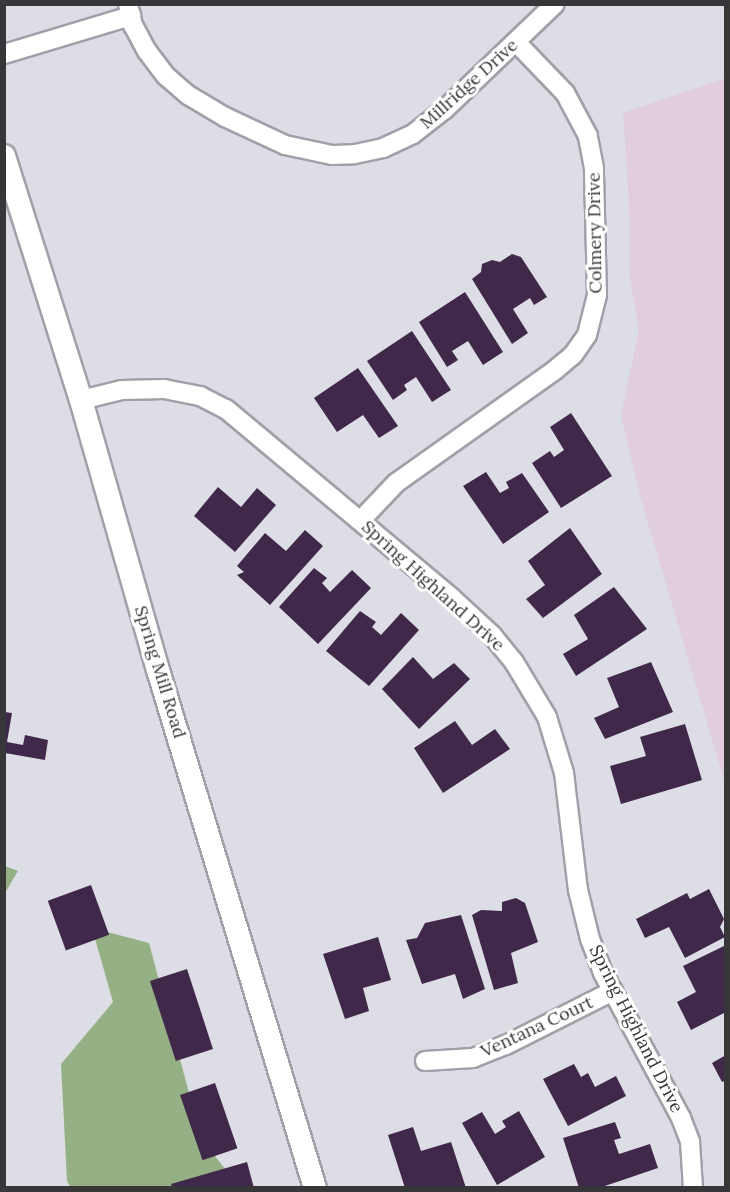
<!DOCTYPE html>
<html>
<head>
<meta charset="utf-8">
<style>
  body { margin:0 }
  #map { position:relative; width:730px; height:1192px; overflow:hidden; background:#dddee5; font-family:Lora,serif }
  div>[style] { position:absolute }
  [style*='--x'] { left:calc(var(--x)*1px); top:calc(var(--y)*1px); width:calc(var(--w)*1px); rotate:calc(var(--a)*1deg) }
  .commercial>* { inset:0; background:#e0cedf }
  .forest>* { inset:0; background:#96b086 }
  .building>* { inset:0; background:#40284a; transform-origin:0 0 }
  .roads { filter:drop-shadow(2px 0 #a0a1a8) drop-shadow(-2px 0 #a0a1a8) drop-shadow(0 2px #a0a1a8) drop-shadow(0 -2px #a0a1a8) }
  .minor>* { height:18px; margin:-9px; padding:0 9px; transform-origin:9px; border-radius:9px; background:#fff }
  .tertiary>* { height:22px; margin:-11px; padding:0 11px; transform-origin:11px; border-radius:11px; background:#fff }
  span { translate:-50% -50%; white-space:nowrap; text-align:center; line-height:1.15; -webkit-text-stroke:6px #fff; paint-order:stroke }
  .street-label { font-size:18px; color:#37373a }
  .frame { position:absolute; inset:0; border:6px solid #37373a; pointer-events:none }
</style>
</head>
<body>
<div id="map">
  <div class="commercial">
    <div style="clip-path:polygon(725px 78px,726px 78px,725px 784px,640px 496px,621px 415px,639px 330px,630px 278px,629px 203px,623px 113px)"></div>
  </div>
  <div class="forest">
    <div style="clip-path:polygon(5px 866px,18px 871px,5px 893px,4px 866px)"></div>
    <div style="clip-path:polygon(92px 928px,149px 943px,201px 1138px,239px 1187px,70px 1187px,67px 1181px,61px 1064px,113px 1002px)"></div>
  </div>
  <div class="building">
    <div style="clip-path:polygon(512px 254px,521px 257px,547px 297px,534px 305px,530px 298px,513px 309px,528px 333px,512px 344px,472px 279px,481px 272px,482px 264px,492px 260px,500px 262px)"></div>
    <div style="clip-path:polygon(465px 292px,503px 352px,483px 365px,468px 341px,452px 351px,458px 360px,447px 367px,419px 322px)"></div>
    <div style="clip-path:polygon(412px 331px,451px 390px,432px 402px,416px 377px,404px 385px,407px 390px,393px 400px,367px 361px)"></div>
    <div style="clip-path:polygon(358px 368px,398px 426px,379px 438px,363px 415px,337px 432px,314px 398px)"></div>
    <div style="clip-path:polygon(571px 413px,612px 476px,561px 508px,532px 463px,550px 451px,554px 457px,564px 450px,550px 427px)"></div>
    <div style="clip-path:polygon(486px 472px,500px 493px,509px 488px,506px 482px,522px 473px,549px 512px,503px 544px,463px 486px)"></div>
    <div style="clip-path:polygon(218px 487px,241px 507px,257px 488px,276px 505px,235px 552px,194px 516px)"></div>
    <div style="clip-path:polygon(570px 528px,602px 574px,543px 618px,526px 599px,545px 585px,528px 561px)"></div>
    <div style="clip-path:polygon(305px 530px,323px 546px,270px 605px,237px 575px,244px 572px,237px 566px,265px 533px,286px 551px)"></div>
    <div style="clip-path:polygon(314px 568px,327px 578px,322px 583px,330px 592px,352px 570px,371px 588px,318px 644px,279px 607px)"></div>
    <div style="clip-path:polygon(614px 587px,647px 629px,576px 676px,563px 654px,588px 639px,574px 615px)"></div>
    <div style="clip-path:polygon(360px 611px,376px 622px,372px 627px,381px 635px,401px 613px,419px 630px,369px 686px,326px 651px)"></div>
    <div style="clip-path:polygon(413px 657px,433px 679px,454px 663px,470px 679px,419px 729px,382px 689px)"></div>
    <div style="clip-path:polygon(651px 662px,673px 712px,605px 739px,594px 718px,619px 707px,607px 678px)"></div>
    <div style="clip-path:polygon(4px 712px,12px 713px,7px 742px,23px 745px,25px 735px,48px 740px,45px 760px,5px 753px)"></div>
    <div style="clip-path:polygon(455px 721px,472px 745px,495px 729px,510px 749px,443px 793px,414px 748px)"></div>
    <div style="clip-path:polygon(685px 724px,702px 780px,621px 804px,610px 766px,646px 756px,640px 737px)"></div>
    <div style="left:91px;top:885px;width:53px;height:46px;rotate:70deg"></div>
    <div style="clip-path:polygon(709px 889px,724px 919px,720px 927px,725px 937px,685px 958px,669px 927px,645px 938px,636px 919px,687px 893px,690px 899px)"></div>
    <div style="clip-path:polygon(516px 898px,525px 903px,538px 942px,511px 953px,518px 983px,494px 990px,472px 915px,481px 910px,502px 911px,502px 902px)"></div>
    <div style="clip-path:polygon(461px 915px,485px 989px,463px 999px,455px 974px,422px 984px,406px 940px,417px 938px,425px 923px)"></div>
    <div style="clip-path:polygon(378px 937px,391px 980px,363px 988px,369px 1011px,345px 1019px,323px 954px)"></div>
    <div style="clip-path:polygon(726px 945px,726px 1012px,691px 1030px,677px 1002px,696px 992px,683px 966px)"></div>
    <div style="left:187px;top:969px;width:84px;height:39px;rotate:72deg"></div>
    <div style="clip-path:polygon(726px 1055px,726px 1080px,722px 1082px,712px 1063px)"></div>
    <div style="clip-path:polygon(574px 1064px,581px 1077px,588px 1073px,595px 1087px,616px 1076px,626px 1096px,568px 1126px,543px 1079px)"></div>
    <div style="left:215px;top:1083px;width:69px;height:37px;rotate:71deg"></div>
    <div style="clip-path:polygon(519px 1111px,545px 1157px,497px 1185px,462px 1123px,482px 1112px,495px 1134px,506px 1127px,502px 1121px)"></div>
    <div style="clip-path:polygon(615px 1122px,621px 1138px,614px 1140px,619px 1154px,650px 1144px,658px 1168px,599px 1188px,579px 1188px,563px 1138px)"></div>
    <div style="clip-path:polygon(413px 1127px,421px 1151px,451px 1142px,466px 1188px,405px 1188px,388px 1135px)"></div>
    <div style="clip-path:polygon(247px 1162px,254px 1188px,173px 1188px,171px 1184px)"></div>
  </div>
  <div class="roads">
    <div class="minor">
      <div style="--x:128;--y:4;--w:22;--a:77"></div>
      <div style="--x:133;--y:25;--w:30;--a:62"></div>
      <div style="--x:147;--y:51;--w:31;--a:53"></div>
      <div style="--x:166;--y:76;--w:29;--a:41"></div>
      <div style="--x:188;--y:95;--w:43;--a:30.7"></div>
      <div style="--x:225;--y:117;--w:66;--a:25"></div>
      <div style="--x:285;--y:145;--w:48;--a:12"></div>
      <div style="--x:332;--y:155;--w:23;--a:-2"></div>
      <div style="--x:355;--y:154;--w:29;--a:-12"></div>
      <div style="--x:383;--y:148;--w:33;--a:-25"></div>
      <div style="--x:413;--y:134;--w:39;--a:-38"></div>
      <div style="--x:444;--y:110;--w:153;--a:-43.7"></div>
      <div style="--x:4;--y:54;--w:133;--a:-16.7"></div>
      <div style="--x:81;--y:400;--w:42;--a:-13.7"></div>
      <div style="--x:122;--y:390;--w:42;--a:-1.4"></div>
      <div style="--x:164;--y:389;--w:37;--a:11"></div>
      <div style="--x:200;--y:396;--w:29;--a:27"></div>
      <div style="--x:226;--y:409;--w:295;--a:39.9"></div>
      <div style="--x:452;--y:598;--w:54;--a:42.8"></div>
      <div style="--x:492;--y:635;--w:35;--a:51"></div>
      <div style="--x:514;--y:662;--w:64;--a:59"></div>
      <div style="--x:547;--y:717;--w:59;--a:73.1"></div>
      <div style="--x:564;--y:773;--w:118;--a:83.2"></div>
      <div style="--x:578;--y:890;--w:50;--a:76.2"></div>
      <div style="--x:590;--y:939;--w:36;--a:69"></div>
      <div style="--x:603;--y:973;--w:165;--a:61.7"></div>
      <div style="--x:681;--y:1118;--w:26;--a:69"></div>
      <div style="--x:690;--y:1142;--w:46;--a:86.3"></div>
      <div style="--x:361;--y:520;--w:51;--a:-46.6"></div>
      <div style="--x:396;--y:483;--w:195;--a:-35.4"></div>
      <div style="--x:555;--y:370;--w:23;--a:-40"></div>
      <div style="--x:573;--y:355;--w:24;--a:-55"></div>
      <div style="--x:587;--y:335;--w:41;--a:-76"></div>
      <div style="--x:597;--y:295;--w:127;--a:-91.4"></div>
      <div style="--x:594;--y:168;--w:33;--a:-101"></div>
      <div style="--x:588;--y:136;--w:49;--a:-118.1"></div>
      <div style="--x:565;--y:93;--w:71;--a:-133.9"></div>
      <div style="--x:425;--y:1061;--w:48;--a:-3.6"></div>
      <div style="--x:473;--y:1058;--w:35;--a:-22"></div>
      <div style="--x:506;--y:1045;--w:120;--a:-26.8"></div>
    </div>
    <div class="tertiary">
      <div style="--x:4;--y:156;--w:256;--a:72.5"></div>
      <div style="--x:81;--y:400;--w:281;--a:74.1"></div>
      <div style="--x:158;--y:670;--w:541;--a:73.14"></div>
    </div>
  </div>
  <div class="street-label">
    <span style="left:469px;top:84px;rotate:-42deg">Millridge Drive</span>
    <span style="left:595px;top:233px;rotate:-91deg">Colmery Drive</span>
    <span style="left:433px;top:586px;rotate:42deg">Spring Highland Drive</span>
    <span style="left:160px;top:672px;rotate:73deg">Spring Mill Road</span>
    <span style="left:537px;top:1027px;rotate:-25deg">Ventana Court</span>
    <span style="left:636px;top:1029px;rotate:63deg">Spring Highland Drive</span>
  </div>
  <div class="frame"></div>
</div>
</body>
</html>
